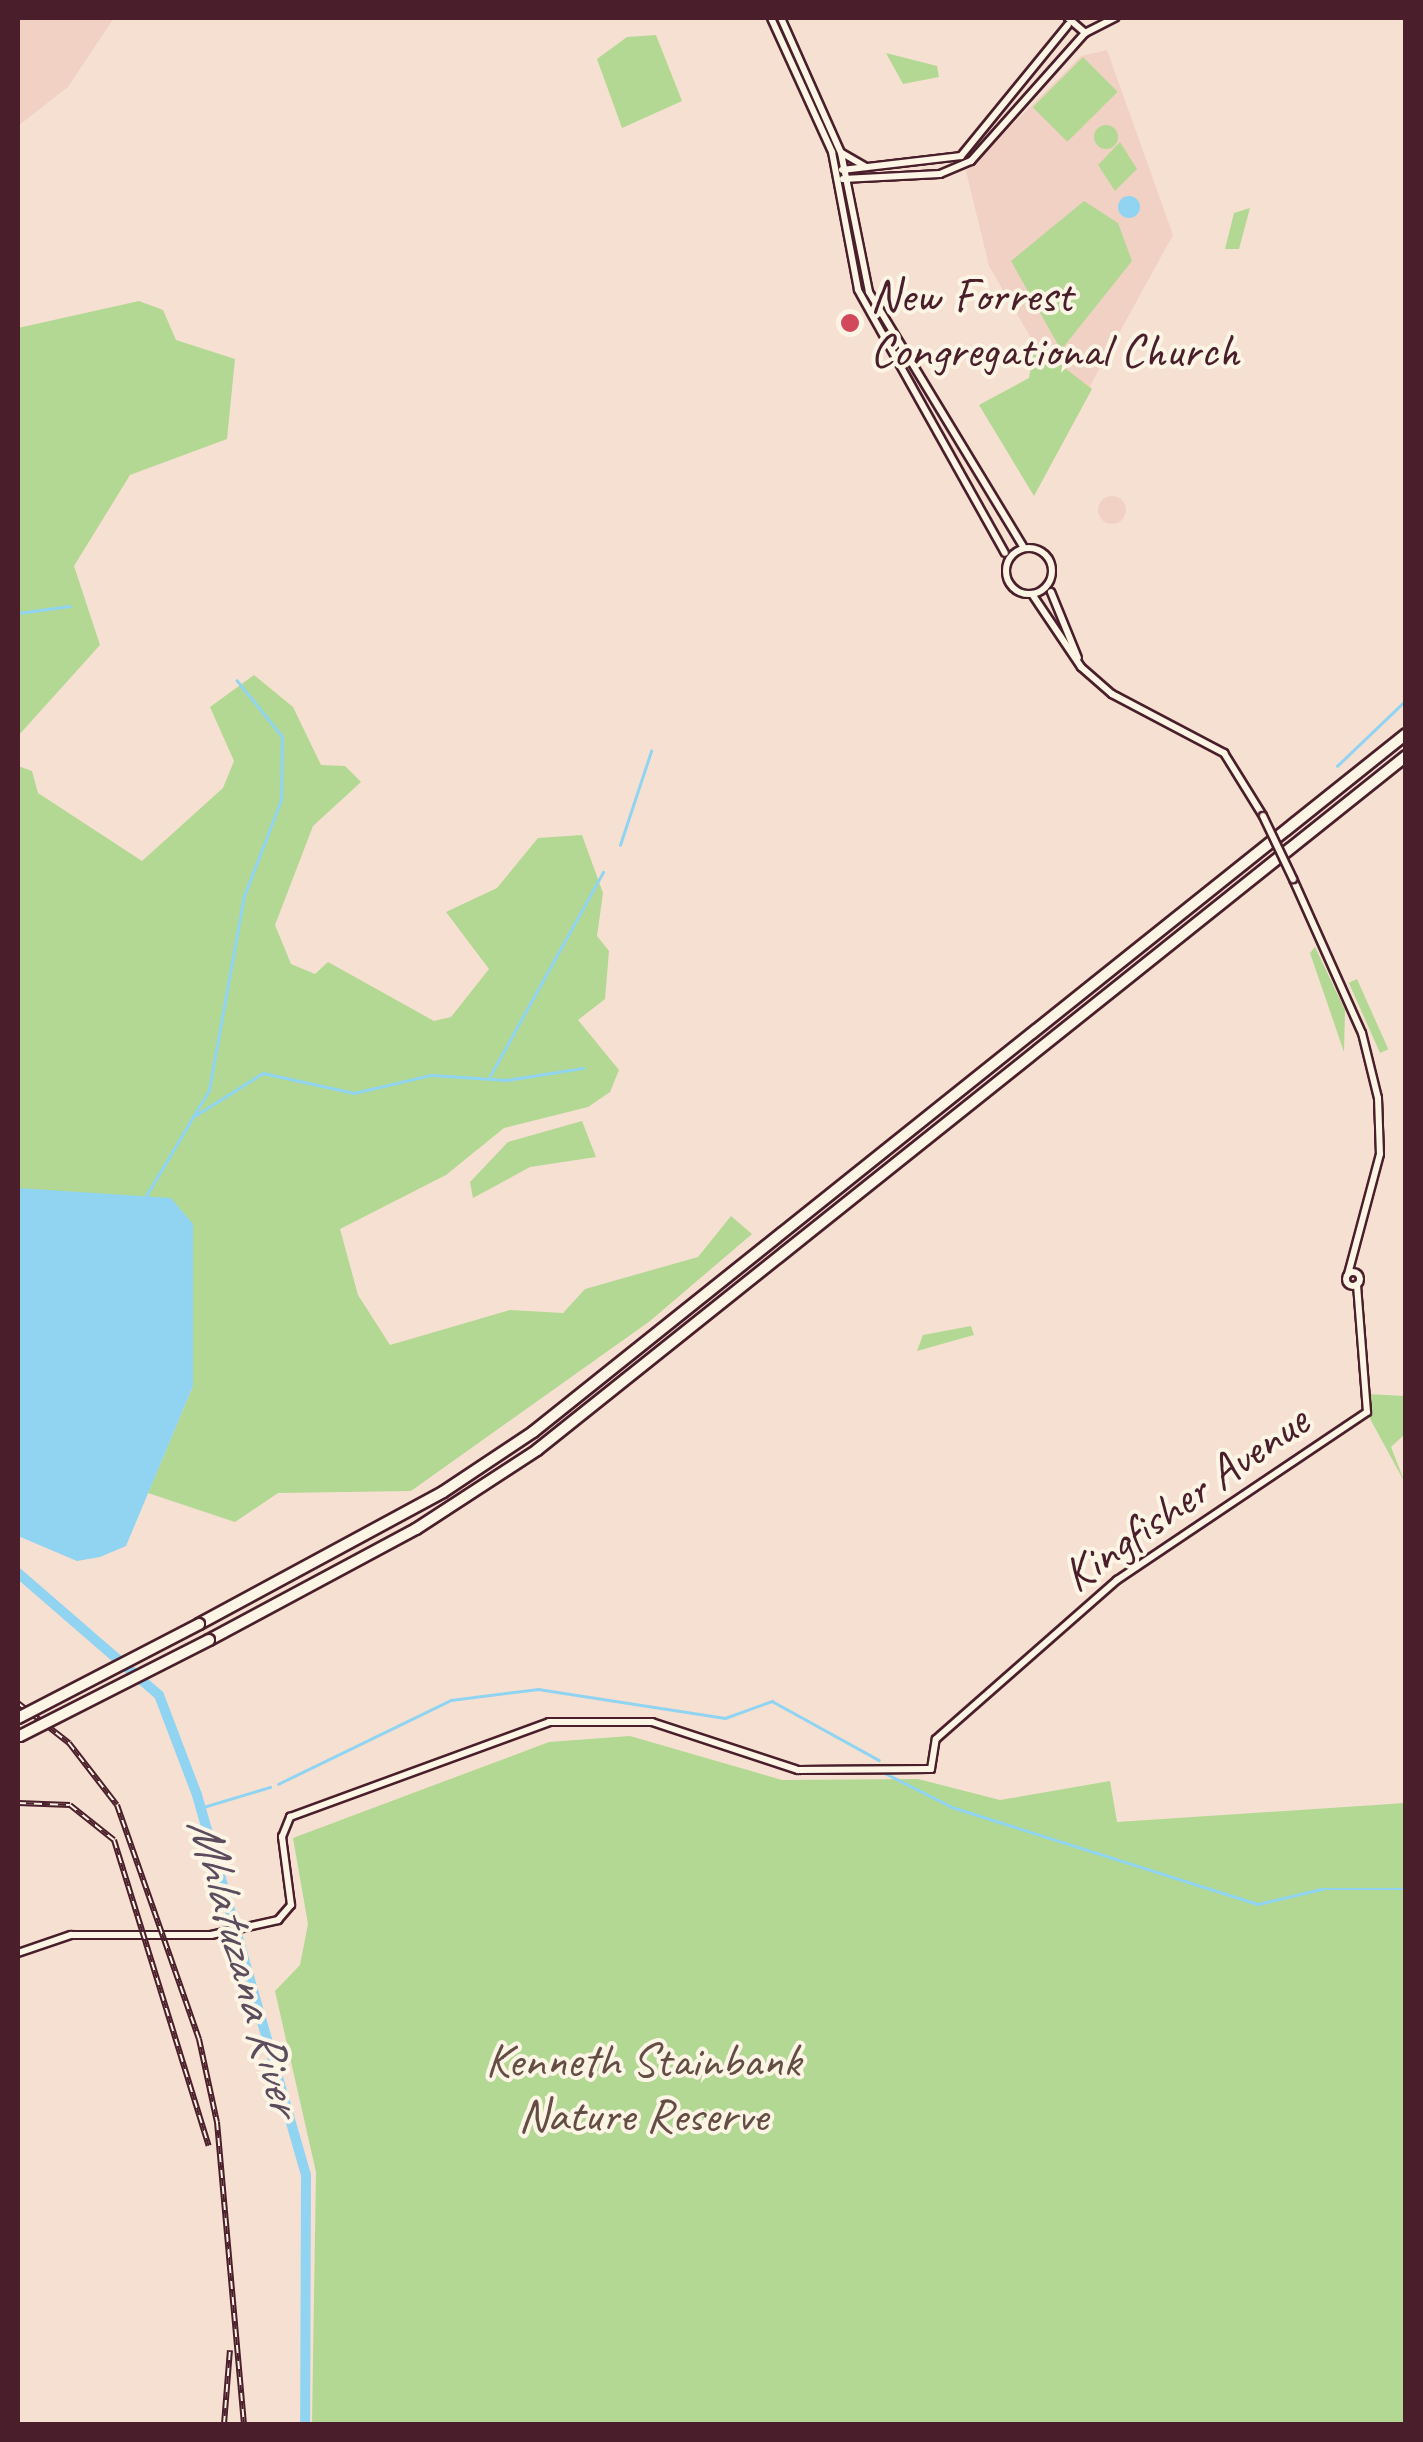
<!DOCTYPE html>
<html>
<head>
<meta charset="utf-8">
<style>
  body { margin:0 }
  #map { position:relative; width:1423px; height:2442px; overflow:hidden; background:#f6e0d2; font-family:Caveat,sans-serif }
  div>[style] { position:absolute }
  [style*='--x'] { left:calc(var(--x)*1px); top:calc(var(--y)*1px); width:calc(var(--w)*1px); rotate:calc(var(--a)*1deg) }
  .built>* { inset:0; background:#f2d1c5 }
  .round { border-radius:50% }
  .green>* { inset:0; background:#b2d893; transform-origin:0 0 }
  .water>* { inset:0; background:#90d4f2 }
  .stream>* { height:2.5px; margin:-1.25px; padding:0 1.25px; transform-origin:1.25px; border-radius:1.25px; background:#90d4f2 }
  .river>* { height:10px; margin:-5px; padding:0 5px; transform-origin:5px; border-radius:5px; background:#90d4f2 }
  .roads { filter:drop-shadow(2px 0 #4a1f2b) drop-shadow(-2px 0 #4a1f2b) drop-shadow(0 2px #4a1f2b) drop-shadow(0 -2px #4a1f2b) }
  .minor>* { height:6px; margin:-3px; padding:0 3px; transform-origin:3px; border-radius:3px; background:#fcf5e5 }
  .minor>.ring { margin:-3px; padding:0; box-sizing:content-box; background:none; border:6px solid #fcf5e5; border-radius:50% }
  .highway>* { height:10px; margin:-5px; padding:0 5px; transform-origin:5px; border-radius:5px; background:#fcf5e5 }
  .rail>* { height:6px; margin-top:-3px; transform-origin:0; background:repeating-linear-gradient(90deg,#fcf5e5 0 8px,#4a1f2b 0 16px); box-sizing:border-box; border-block:2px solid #4a1f2b }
  .bridges { filter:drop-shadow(2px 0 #4a1f2b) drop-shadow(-2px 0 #4a1f2b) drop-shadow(0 2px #4a1f2b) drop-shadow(0 -2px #4a1f2b) }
  .minor-bridge>* { height:6px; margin:-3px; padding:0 3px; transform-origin:3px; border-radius:3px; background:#fcf5e5 }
  .highway-bridge>* { height:10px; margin:-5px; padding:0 5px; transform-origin:5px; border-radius:5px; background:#fcf5e5 }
  .dots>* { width:28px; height:28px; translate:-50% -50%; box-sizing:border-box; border:5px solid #fcf5e5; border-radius:50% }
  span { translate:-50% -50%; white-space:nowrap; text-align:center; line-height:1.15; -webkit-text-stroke:8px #fcf5e5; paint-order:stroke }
  .poi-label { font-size:48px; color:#4a1f2b }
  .left { translate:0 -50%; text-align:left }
  .street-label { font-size:48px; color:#4a1f2b }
  .park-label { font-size:48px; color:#644d45 }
  .water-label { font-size:50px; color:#5c4c5d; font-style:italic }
  .frame { position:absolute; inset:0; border:20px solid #4a1f2b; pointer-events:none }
</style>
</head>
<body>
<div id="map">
  <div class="built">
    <div style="clip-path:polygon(18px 18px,114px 18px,68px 87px,18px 126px)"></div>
    <div style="clip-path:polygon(1107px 50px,1173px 235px,1089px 388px,1035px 345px,989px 266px,966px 171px,1081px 56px)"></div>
    <div class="round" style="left:1098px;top:496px;width:28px;height:28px"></div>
  </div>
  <div class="green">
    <div style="clip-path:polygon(656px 35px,682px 101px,622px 128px,597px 59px,627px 37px)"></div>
    <div style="clip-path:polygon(886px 53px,937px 66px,939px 77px,903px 84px)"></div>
    <div style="left:1083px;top:57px;width:49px;height:71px;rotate:45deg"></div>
    <div class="round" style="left:1094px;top:125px;width:24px;height:24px"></div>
    <div style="clip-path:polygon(1120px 142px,1137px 169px,1115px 191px,1098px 165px)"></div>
    <div style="clip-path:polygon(1084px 201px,1118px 223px,1132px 261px,1061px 350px,1011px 261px)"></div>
    <div style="clip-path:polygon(1250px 208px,1239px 249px,1225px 249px,1234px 213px)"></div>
    <div style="clip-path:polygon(139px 301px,163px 310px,176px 340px,235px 359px,227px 439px,130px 475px,74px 566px,100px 645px,18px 736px,18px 328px)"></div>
    <div style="clip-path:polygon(1035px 345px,1092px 389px,1034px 496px,979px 405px,1029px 378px)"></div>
    <div style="clip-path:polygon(254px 675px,293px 707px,321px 765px,345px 766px,361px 782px,313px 826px,275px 925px,291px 964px,315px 974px,328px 962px,434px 1021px,451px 1017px,489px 969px,446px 912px,497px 888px,538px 838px,582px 835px,603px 893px,597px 936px,609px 951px,605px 999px,578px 1020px,619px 1070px,610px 1092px,588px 1107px,504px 1128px,446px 1175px,340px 1229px,358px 1295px,390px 1345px,510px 1310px,563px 1313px,585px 1289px,698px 1257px,731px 1216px,752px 1234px,650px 1321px,411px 1491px,278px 1493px,235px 1522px,148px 1493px,193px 1386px,18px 1188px,18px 766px,32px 771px,38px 793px,142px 861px,223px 788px,234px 761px,210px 707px)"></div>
    <div style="clip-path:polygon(1315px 947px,1345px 1010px,1344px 1052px,1310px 953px)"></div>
    <div style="left:1357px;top:979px;width:77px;height:9px;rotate:66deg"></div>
    <div style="clip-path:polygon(582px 1121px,596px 1157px,530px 1167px,473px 1198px,470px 1182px,508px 1142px)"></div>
    <div style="clip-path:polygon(971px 1326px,974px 1335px,917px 1351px,923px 1335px)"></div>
    <div style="clip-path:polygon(1367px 1394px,1405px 1396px,1405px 1434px,1391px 1447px,1405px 1483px,1368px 1415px)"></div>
    <div style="clip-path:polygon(630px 1736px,782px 1780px,918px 1779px,1000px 1800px,1110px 1781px,1117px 1822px,1405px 1803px,1405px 2424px,312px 2424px,316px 2172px,275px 1991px,300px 1965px,308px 1924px,293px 1838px,549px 1742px)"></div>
  </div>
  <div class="water">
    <div class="round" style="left:1118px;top:196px;width:22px;height:22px"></div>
    <div style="clip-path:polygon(18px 1188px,171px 1198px,193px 1224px,193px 1386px,126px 1546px,100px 1557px,77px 1561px,18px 1536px)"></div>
  </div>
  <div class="stream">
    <div style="--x:18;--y:613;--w:52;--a:-7.7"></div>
    <div style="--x:1337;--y:766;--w:95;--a:-43.7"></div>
    <div style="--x:620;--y:845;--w:99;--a:-71.7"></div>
    <div style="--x:490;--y:1076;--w:233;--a:-61"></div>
    <div style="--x:193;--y:1117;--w:83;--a:-32.2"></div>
    <div style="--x:263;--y:1073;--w:93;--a:12.4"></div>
    <div style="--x:354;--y:1093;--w:79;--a:-13.2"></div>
    <div style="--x:431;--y:1075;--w:76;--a:3.8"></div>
    <div style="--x:507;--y:1080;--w:77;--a:-9"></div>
    <div style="--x:146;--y:1196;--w:123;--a:-59.3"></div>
    <div style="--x:209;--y:1090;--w:197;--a:-79.8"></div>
    <div style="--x:244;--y:896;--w:103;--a:-68.9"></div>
    <div style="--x:281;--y:800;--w:63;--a:-89.1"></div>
    <div style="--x:282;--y:737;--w:72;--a:-128.8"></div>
    <div style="--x:883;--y:1772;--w:77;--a:26.9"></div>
    <div style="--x:952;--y:1807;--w:321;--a:17.6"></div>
    <div style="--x:1258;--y:1904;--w:66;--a:-13.2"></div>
    <div style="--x:1322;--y:1889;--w:84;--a:0"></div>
    <div style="--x:278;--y:1784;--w:192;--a:-25.9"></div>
    <div style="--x:451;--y:1700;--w:88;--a:-7.2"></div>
    <div style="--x:538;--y:1689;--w:189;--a:8.8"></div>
    <div style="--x:725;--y:1718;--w:50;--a:-19.9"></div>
    <div style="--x:772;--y:1701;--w:122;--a:28.9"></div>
    <div style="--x:200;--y:1808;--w:73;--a:-16.7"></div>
  </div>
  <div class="river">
    <div style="--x:18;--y:1573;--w:186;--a:40.9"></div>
    <div style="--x:159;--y:1695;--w:107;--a:69.2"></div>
    <div style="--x:197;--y:1795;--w:395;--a:74"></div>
    <div style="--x:306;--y:2175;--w:249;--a:90.2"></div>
  </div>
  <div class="roads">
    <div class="minor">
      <div style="--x:771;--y:18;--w:147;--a:65.5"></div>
      <div style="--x:832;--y:152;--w:140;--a:79.3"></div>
      <div style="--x:858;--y:290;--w:301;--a:60.8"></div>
      <div style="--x:781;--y:18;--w:148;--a:66"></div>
      <div style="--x:841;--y:153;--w:142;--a:78.6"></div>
      <div style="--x:869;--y:292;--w:297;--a:58.8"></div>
      <div style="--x:1068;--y:18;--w:23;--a:41"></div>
      <div style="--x:1085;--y:33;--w:34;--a:-27"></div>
      <div style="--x:842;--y:153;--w:28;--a:30"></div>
      <div style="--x:842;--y:170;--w:120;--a:-6.7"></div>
      <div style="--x:961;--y:156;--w:169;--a:-50.8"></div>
      <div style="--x:843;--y:179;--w:97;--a:-3"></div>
      <div style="--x:940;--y:174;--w:34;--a:-23"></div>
      <div style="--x:971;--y:161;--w:171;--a:-48.3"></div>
      <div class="ring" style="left:1006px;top:548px;width:40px;height:40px"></div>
      <div style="--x:1051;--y:592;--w:71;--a:67.8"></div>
      <div style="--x:1032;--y:594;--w:88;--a:56.1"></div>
      <div style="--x:1081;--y:667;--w:41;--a:41.1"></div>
      <div style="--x:1112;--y:694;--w:127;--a:27.8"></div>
      <div style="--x:1224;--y:753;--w:74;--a:58.2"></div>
      <div style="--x:1293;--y:879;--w:169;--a:65.9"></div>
      <div style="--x:1362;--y:1033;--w:67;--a:76.2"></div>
      <div style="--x:1378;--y:1098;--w:56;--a:88"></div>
      <div style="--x:1380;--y:1154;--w:124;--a:104.9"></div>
      <div class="ring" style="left:1346px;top:1272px;width:8px;height:8px"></div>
      <div style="--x:18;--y:1953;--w:56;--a:-18.8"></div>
      <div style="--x:71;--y:1935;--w:140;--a:0"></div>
      <div style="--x:211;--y:1935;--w:69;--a:-12.6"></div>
      <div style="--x:278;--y:1920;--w:20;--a:-49"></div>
      <div style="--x:291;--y:1905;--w:69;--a:-97.5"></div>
      <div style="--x:282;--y:1837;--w:22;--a:-68"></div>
      <div style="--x:290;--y:1817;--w:276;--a:-20.1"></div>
      <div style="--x:549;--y:1722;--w:103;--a:0"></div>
      <div style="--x:652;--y:1722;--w:154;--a:18.2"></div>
      <div style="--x:798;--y:1770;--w:133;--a:-0.4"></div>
      <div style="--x:931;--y:1769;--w:30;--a:-81"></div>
      <div style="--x:936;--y:1739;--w:241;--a:-41.3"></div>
      <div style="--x:1117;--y:1580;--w:301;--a:-33.9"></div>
      <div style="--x:1367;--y:1412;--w:128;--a:-94.5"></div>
    </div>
    <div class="highway">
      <div style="--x:199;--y:1624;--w:277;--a:-28.4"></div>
      <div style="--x:443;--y:1492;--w:108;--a:-33.7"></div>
      <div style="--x:533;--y:1432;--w:1118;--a:-38.64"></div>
      <div style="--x:209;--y:1640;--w:235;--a:-28.2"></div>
      <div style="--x:416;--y:1529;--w:145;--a:-33.1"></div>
      <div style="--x:537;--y:1450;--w:1112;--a:-38.61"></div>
    </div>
  </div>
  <div class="rail">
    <div style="--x:18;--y:1703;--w:65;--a:38.1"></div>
    <div style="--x:69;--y:1743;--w:78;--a:52.3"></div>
    <div style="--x:117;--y:1805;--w:248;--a:70.7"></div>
    <div style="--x:199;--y:2039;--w:85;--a:77.8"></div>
    <div style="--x:217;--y:2122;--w:303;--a:84.9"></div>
    <div style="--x:18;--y:1803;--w:52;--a:2.2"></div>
    <div style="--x:70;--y:1805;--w:56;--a:38.5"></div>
    <div style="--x:114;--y:1840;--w:320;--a:72.8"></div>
    <div style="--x:224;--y:2424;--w:74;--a:-85.4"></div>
  </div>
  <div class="bridges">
    <div class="minor-bridge">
      <div style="--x:1263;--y:816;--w:70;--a:64.5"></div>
    </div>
    <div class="highway-bridge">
      <div style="--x:18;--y:1718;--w:204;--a:-27.4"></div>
      <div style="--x:20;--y:1736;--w:212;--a:-26.9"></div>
    </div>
  </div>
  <div class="dots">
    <div style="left:850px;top:323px;background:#d1495b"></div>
  </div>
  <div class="poi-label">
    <span class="left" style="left:870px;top:323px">New Forrest<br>Congregational Church</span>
  </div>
  <div class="street-label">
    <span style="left:1185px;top:1498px;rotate:-35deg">Kingfisher Avenue</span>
  </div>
  <div class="park-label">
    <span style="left:643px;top:2088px">Kenneth Stainbank<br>Nature Reserve</span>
  </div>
  <div class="water-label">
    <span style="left:245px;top:1965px;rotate:74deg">Mhlatuzana River</span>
  </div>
  <div class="frame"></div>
</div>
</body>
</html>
